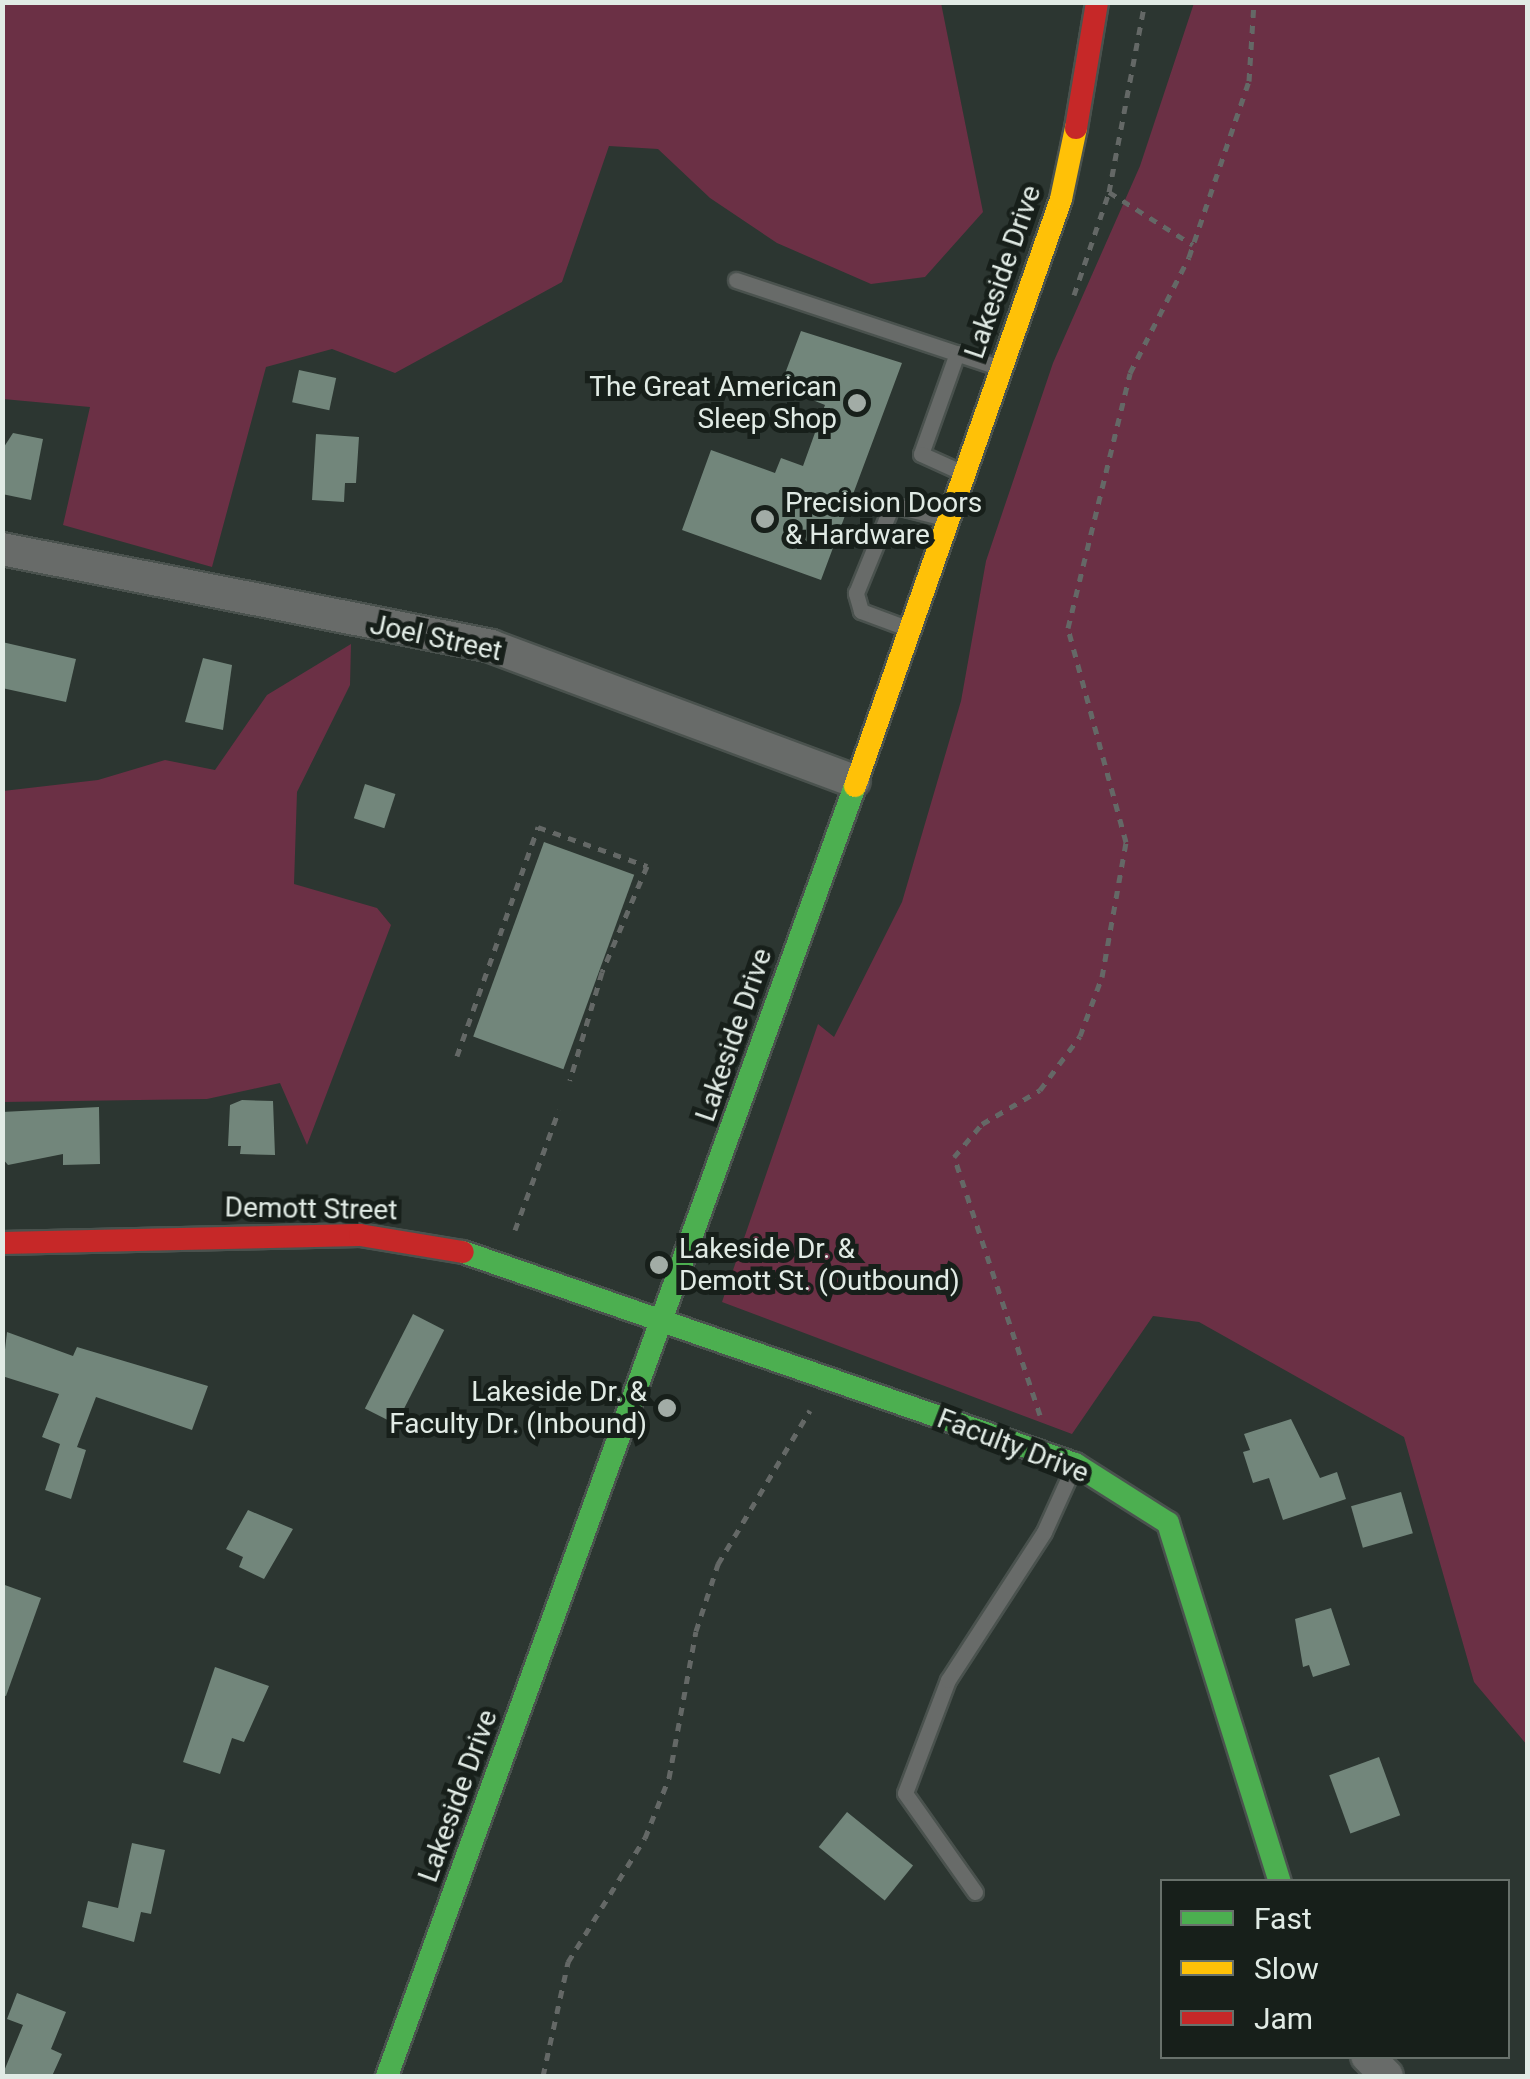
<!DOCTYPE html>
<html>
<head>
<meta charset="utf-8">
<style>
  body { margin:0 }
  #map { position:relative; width:1530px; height:2079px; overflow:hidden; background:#2c3631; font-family:Roboto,sans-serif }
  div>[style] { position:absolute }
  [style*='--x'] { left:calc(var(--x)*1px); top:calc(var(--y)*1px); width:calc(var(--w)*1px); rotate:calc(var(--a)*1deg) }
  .green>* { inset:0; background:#6b3045 }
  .building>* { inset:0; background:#72867b; transform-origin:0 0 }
  .path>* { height:5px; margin-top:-2.5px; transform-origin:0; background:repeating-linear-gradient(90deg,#646866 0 8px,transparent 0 16px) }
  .roads { filter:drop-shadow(2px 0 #4a524e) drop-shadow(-2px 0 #4a524e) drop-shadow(0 2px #4a524e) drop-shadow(0 -2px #4a524e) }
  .lane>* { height:15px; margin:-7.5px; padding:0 7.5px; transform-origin:7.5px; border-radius:7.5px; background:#686b69 }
  .street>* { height:32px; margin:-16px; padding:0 16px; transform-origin:16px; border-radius:16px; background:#686b69 }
  .fast>* { height:22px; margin:-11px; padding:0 11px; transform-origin:11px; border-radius:11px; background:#4caf50 }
  .slow>* { height:22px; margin:-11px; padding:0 11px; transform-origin:11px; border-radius:11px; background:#ffc107 }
  .jam>* { height:22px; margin:-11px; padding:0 11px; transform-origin:11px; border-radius:11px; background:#c62828 }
  .dots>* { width:28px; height:28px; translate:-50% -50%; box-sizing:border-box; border:5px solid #171f1a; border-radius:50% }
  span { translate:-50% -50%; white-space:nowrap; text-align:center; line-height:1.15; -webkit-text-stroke:10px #171f1a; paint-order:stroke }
  .street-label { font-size:28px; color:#e1ebe5 }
  .poi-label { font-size:28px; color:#e1ebe5 }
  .right { translate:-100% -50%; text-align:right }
  .left { translate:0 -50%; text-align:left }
  .frame { position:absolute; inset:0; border:5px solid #e1ebe5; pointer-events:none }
  .legend { position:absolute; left:1160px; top:1879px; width:350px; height:180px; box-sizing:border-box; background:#171f1a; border:2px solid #68716b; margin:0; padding:12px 18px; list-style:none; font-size:30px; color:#e1ebe5 }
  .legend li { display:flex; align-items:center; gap:20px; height:50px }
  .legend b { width:50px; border:2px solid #68716b }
</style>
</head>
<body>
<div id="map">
  <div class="green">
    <div style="clip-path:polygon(2px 3px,941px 3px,983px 212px,925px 277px,871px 284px,777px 243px,710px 198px,658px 149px,609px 146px,562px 282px,395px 373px,332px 349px,266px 367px,212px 567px,63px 525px,90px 407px,3px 399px)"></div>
    <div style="clip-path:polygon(1194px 3px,1527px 3px,1527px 1745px,1474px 1682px,1404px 1437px,1199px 1322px,1153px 1316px,1072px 1434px,722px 1302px,818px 1024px,834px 1037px,902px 902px,961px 701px,986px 561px,1053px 363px,1140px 166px)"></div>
    <div style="clip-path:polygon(351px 644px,350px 685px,297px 792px,294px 884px,377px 908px,391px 925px,307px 1145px,280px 1083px,207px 1099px,3px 1102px,3px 791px,98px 780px,165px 760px,215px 770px,267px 695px)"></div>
  </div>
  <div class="building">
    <div style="clip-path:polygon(801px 331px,902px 363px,821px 580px,682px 530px,711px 450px,775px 473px,781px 458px,803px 466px,825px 405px,780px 387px)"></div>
    <div style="left:299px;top:370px;width:38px;height:33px;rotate:12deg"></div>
    <div style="clip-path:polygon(13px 433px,43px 439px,31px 500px,2px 494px,2px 450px)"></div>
    <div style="clip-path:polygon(316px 434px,359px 437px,356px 483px,345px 483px,344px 502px,312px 500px)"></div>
    <div style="clip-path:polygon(2px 642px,76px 659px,66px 702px,2px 688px)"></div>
    <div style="clip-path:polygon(203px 658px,232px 665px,223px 730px,185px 722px)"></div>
    <div style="left:365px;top:784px;width:32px;height:36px;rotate:18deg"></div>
    <div style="left:544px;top:842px;width:96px;height:207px;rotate:20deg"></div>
    <div style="clip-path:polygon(242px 1100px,273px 1101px,275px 1155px,240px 1154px,241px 1146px,228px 1146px,230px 1105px)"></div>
    <div style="clip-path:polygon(99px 1107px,100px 1164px,63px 1165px,63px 1154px,8px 1165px,2px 1158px,2px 1112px)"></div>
    <div style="left:413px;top:1314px;width:35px;height:106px;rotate:27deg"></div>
    <div style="clip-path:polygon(7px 1332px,73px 1356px,77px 1347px,208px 1386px,192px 1430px,96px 1397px,77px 1447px,86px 1450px,71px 1499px,45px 1490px,60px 1444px,42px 1437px,59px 1394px,2px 1376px)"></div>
    <div style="clip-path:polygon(1291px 1419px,1320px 1478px,1337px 1472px,1346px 1499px,1283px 1520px,1269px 1478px,1253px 1483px,1243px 1452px,1250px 1450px,1244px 1434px)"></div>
    <div style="left:1401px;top:1492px;width:43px;height:52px;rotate:74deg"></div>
    <div style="clip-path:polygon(248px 1510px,293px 1529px,264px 1579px,239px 1567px,243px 1557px,226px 1549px)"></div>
    <div style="clip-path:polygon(2px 1584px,41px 1598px,6px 1696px,2px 1695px)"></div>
    <div style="clip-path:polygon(1331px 1608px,1350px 1665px,1313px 1677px,1309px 1665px,1303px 1667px,1295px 1619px)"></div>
    <div style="clip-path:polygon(215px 1667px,269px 1686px,244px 1742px,232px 1738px,220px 1774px,183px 1762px)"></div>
    <div style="left:1379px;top:1757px;width:62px;height:53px;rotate:70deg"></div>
    <div style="left:847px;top:1812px;width:85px;height:45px;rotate:39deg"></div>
    <div style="clip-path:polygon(132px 1843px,165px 1850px,151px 1914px,141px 1912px,134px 1942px,82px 1927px,88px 1901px,118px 1908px)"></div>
    <div style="clip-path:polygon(17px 1993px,66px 2012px,51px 2049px,62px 2054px,52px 2076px,2px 2076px,23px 2025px,7px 2019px)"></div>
  </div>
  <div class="path">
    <div style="--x:1109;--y:192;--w:99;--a:32.2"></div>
    <div style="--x:1074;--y:295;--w:109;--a:-71.2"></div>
    <div style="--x:1109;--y:192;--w:193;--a:-79.3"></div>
    <div style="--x:457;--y:1056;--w:243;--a:-70.5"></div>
    <div style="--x:538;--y:827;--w:116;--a:19.7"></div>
    <div style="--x:647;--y:866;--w:115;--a:113"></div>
    <div style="--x:602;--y:972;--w:113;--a:106.5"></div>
    <div style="--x:515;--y:1230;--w:128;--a:-69.9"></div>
    <div style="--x:1040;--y:1415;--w:272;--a:-108.4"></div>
    <div style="--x:954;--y:1157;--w:43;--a:-49.7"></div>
    <div style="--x:982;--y:1124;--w:67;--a:-30.4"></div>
    <div style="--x:1040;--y:1090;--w:67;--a:-53.5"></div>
    <div style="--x:1080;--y:1036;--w:63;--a:-69.6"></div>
    <div style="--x:1102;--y:977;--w:137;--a:-79.9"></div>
    <div style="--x:1126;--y:842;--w:222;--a:-105.2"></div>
    <div style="--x:1068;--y:628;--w:262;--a:-76.3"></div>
    <div style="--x:1130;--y:373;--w:130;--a:-63"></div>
    <div style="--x:1189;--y:257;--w:186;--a:-71.2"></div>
    <div style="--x:1249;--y:81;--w:79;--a:-86.4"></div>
    <div style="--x:543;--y:2076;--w:117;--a:-77.6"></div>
    <div style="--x:568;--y:1962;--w:146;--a:-58.2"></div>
    <div style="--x:645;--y:1838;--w:65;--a:-68.2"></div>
    <div style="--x:669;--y:1778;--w:149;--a:-79.6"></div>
    <div style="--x:696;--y:1631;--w:71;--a:-71.8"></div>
    <div style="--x:718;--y:1564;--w:179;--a:-59.1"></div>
  </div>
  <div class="roads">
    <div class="lane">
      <div style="--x:736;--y:280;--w:276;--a:18.4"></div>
      <div style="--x:957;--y:353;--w:107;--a:109.6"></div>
      <div style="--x:921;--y:454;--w:44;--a:24.2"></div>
      <div style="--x:904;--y:627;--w:46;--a:-159.6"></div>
      <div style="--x:861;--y:611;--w:19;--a:-106"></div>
      <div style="--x:856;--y:593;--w:95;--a:-67.8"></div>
      <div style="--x:892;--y:505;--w:55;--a:13.8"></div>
      <div style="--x:975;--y:1892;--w:121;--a:-125.3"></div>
      <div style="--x:905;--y:1793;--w:121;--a:-69.2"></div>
      <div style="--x:948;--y:1680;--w:176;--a:-57"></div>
      <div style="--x:1044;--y:1532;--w:70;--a:-65.6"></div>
    </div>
    <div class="street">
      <div style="--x:2;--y:549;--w:499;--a:11.2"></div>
      <div style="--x:491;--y:646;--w:387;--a:20.4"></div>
      <div style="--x:1367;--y:2056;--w:28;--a:45"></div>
    </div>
    <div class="fast">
      <div style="--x:463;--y:1252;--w:648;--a:19.11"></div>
      <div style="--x:1075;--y:1464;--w:110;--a:32.4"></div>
      <div style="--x:1168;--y:1523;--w:376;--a:72.7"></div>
      <div style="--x:387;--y:2076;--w:1372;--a:-70.06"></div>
    </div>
    <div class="slow">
      <div style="--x:855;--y:786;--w:622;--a:-70.66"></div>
      <div style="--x:1061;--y:199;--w:73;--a:-78.1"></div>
    </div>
    <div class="jam">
      <div style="--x:1076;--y:128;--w:128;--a:-80.5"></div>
      <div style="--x:2;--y:1243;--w:358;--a:-1.3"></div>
      <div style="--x:360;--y:1235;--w:104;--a:9.4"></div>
    </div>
  </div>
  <div class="dots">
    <div style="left:857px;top:403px;background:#a2aca6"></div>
    <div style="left:765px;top:519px;background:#a2aca6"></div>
    <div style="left:659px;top:1265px;background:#a2aca6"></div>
    <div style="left:667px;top:1408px;background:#a2aca6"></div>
  </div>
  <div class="street-label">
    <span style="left:1003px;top:272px;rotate:-71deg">Lakeside Drive</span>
    <span style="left:436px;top:638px;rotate:12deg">Joel Street</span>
    <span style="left:734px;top:1035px;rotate:-71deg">Lakeside Drive</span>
    <span style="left:311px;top:1209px;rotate:1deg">Demott Street</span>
    <span style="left:1013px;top:1446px;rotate:21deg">Faculty Drive</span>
    <span style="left:458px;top:1796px;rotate:-70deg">Lakeside Drive</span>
  </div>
  <div class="poi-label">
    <span class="right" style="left:837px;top:403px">The Great American<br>Sleep Shop</span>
    <span class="left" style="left:785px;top:519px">Precision Doors<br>&amp; Hardware</span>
    <span class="left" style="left:679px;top:1265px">Lakeside Dr. &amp;<br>Demott St. (Outbound)</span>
    <span class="right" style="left:647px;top:1408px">Lakeside Dr. &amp;<br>Faculty Dr. (Inbound)</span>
  </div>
  <div class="frame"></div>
  <ul class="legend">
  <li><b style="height:12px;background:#4caf50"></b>Fast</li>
  <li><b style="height:12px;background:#ffc107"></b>Slow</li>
  <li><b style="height:12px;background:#c62828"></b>Jam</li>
  </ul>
</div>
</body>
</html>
